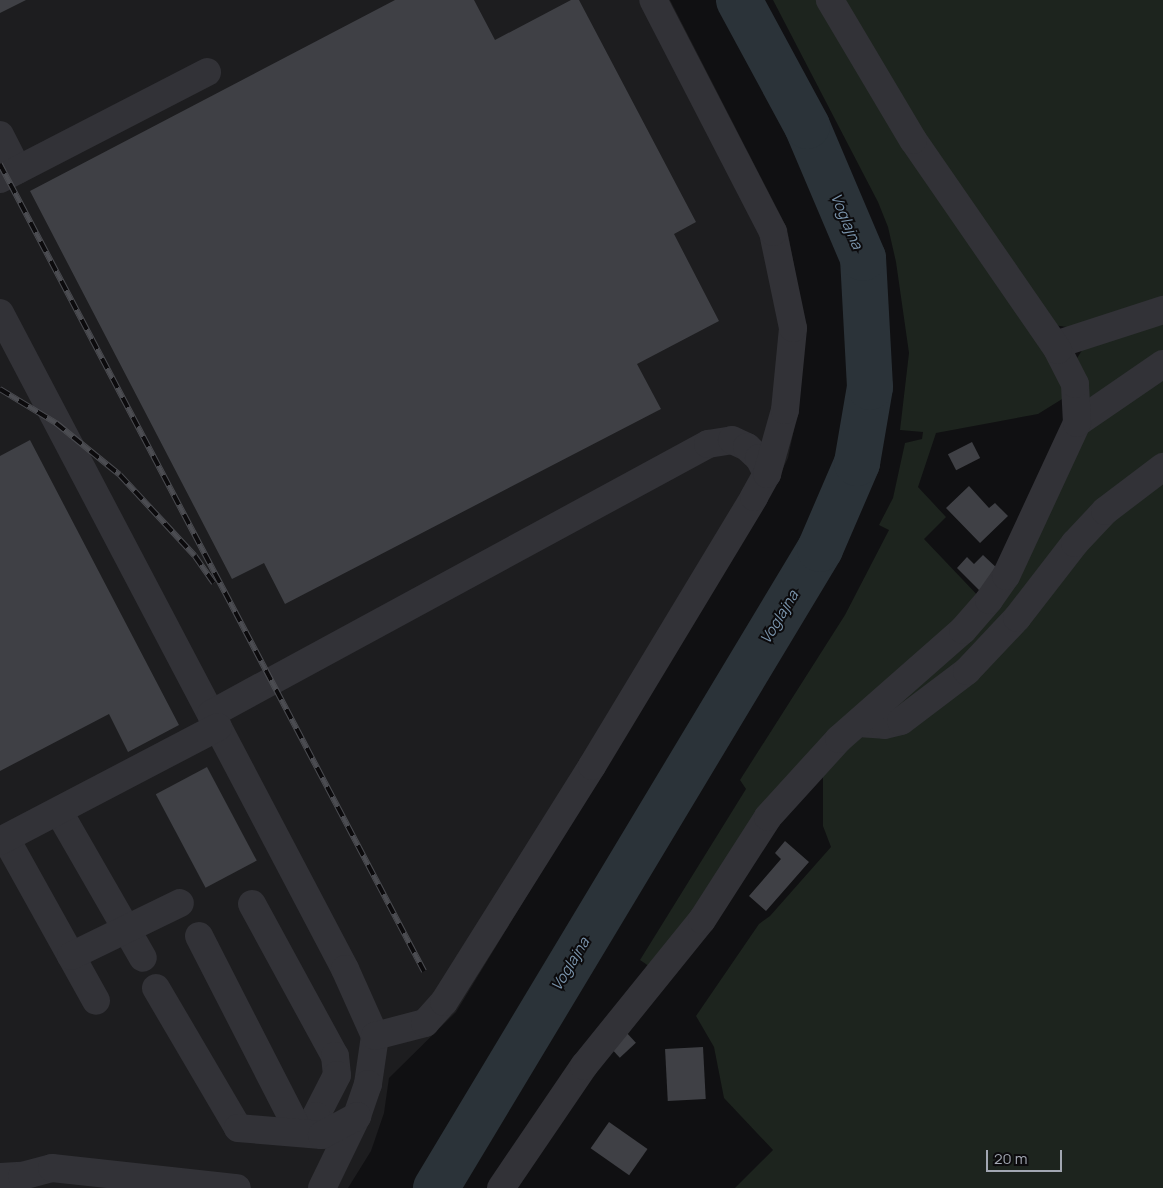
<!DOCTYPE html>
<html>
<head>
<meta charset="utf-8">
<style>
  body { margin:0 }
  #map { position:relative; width:1163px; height:1188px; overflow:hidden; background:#101012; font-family:Manrope,sans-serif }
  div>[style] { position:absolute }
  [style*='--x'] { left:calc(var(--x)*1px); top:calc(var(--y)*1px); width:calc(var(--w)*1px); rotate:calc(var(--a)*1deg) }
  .built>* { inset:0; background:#1d1d1f }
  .green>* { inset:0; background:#1d241e }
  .river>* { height:46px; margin:-23px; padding:0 23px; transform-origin:23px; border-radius:23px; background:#2b3339 }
  .building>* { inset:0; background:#3f4045; transform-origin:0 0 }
  .minor>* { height:28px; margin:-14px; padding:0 14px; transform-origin:14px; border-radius:14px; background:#323237 }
  .rail>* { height:5.5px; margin-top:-2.75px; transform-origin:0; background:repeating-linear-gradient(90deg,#0c0b0d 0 11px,#4b4c51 0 22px); box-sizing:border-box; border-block:1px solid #4b4c51 }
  span { translate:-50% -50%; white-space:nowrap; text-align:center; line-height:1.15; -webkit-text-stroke:4px #0c0b0d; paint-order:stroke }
  .water-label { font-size:15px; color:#7a94ac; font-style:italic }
  .scale { position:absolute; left:986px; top:1150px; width:76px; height:22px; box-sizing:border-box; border:2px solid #a2a7b2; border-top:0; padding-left:6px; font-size:15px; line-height:18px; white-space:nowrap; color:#a2a7b2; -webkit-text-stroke:4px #0c0b0d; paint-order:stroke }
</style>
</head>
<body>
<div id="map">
  <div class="built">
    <div style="clip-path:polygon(0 0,670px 0,787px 228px,805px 324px,797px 415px,788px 458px,764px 507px,456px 1012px,389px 1078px,384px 1113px,371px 1151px,348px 1188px,0 1188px)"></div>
  </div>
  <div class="green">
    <div style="clip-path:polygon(773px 0,821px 0,1038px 333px,1067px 396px,1038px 414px,936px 433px,918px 487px,946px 517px,924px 539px,983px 601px,883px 696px,656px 971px,640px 960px,746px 789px,740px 780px,845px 615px,889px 530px,879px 525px,893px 498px,905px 443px,922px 439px,923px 432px,900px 430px,909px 353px,896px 262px,888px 227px,878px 202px)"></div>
    <div style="clip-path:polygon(839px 0,1163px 0,1163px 306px,1074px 328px,1053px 325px,1036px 306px)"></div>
    <div style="clip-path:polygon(1163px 316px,1163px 356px,1090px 402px,1074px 363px,1086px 344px)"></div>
    <div style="clip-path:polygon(1163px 368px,1163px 458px,964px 667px,895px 711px,893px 704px,969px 635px,1085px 431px)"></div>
    <div style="clip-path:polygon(1163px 475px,1163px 1188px,735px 1188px,773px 1150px,724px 1098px,714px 1047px,696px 1016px,759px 924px,770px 916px,831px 847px,823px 826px,823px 767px,848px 741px,901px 727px,1078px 548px)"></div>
  </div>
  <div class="river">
    <div style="--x:436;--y:1188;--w:746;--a:-59"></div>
    <div style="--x:820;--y:549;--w:94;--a:-66.7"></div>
    <div style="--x:857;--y:463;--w:77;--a:-80.3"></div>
    <div style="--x:870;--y:387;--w:129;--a:-93.1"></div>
    <div style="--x:863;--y:258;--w:143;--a:-113"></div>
    <div style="--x:807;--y:126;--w:143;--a:-118.4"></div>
  </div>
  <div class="building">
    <div style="clip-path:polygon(0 0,26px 0,0 13px)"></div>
    <div style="clip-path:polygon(395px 0,474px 0,495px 40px,571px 0,579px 0,696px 222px,674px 234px,719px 321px,637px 364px,661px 409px,285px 604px,264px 563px,232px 579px,30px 191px)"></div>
    <div style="clip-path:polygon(30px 440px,179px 725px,128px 752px,109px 714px,0 771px,0 456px)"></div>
    <div style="left:972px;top:442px;width:18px;height:27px;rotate:63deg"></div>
    <div style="clip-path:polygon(969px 486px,989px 508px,995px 503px,1008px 516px,980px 543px,946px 508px)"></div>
    <div style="clip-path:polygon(983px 555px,1000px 571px,980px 591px,957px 568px,967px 557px,974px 564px)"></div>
    <div style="left:207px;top:767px;width:106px;height:58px;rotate:62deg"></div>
    <div style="clip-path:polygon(785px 841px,809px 862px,766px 911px,749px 896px,781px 859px,775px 853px)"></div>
    <div style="left:625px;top:1031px;width:16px;height:22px;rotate:47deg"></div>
    <div style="left:703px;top:1047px;width:52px;height:38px;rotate:87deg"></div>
    <div style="left:609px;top:1122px;width:47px;height:32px;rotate:35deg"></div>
  </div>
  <div class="minor">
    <div style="--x:0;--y:135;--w:39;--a:63"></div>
    <div style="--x:0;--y:179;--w:233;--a:-27.3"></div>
    <div style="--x:0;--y:313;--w:741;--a:62.26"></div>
    <div style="--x:345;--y:969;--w:73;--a:65.9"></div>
    <div style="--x:375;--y:1036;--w:49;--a:98.3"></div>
    <div style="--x:368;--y:1084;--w:34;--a:109"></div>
    <div style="--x:357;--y:1116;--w:80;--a:115.9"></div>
    <div style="--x:1055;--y:345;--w:114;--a:-18"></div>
    <div style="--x:1077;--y:423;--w:104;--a:-34.5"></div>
    <div style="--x:211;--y:714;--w:566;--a:-28.51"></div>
    <div style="--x:708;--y:444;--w:24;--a:-9"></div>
    <div style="--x:732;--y:440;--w:17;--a:25"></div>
    <div style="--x:747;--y:447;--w:16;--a:43"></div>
    <div style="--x:759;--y:458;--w:18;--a:63"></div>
    <div style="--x:858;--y:723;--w:26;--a:4"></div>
    <div style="--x:884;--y:725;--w:17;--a:-13"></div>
    <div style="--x:901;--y:721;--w:83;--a:-37.1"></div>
    <div style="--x:967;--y:671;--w:73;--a:-46.7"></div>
    <div style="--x:1017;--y:618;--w:95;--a:-52.3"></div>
    <div style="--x:1075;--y:543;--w:44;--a:-46.8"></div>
    <div style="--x:1105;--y:511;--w:73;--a:-37.2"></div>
    <div style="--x:59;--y:812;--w:168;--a:60.1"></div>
    <div style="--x:6;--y:839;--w:185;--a:60.9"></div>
    <div style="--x:0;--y:841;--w:246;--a:-27.6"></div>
    <div style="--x:252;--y:904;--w:173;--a:61.4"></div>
    <div style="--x:335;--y:1056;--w:19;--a:84"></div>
    <div style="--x:337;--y:1075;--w:46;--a:117.1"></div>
    <div style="--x:316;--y:1116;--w:20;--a:72"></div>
    <div style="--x:199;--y:936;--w:221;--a:62.9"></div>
    <div style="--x:71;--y:956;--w:121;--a:-25.9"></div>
    <div style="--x:156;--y:988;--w:162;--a:59.6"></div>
    <div style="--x:238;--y:1128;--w:84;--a:4.8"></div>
    <div style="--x:322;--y:1135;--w:40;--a:-28"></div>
    <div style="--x:375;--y:1036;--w:52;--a:-14.6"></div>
    <div style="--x:425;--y:1023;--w:28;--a:-48"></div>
    <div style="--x:444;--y:1002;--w:279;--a:-57.9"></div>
    <div style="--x:592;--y:766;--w:314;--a:-58.9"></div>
    <div style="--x:754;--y:497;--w:26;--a:-61"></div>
    <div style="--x:767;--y:474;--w:66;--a:-74.3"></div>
    <div style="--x:785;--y:410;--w:82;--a:-84.4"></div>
    <div style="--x:793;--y:328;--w:98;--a:-101.8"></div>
    <div style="--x:773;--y:232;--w:261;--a:-117.3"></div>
    <div style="--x:0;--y:1177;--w:22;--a:-3"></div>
    <div style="--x:22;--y:1176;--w:31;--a:-15"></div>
    <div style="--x:52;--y:1168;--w:186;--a:6.2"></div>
    <div style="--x:501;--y:1188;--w:148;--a:-55.8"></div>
    <div style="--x:584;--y:1066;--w:188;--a:-51.1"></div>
    <div style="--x:702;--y:920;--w:122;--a:-57.3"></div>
    <div style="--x:768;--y:817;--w:105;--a:-47.7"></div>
    <div style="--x:839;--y:739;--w:165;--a:-41.3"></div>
    <div style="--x:963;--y:630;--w:40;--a:-49"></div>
    <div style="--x:989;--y:600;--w:29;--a:-55"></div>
    <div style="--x:1006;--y:576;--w:169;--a:-65.1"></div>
    <div style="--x:1077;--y:423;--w:39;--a:-93"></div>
    <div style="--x:1075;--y:384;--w:38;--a:-117"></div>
    <div style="--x:1058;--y:350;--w:255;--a:-124.6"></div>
    <div style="--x:913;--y:140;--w:163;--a:-120.7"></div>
  </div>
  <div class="rail">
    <div style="--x:0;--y:164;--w:912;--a:62.28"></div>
    <div style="--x:0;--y:389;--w:66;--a:31.3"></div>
    <div style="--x:56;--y:423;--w:82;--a:39.1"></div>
    <div style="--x:120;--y:475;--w:110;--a:47.2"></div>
    <div style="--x:195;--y:556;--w:33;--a:55"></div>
  </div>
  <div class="water-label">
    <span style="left:847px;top:221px;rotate:67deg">Voglajna</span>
    <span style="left:779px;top:617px;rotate:-59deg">Voglajna</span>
    <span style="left:570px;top:964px;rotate:-59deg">Voglajna</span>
  </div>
  <div class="scale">20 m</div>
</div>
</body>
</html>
